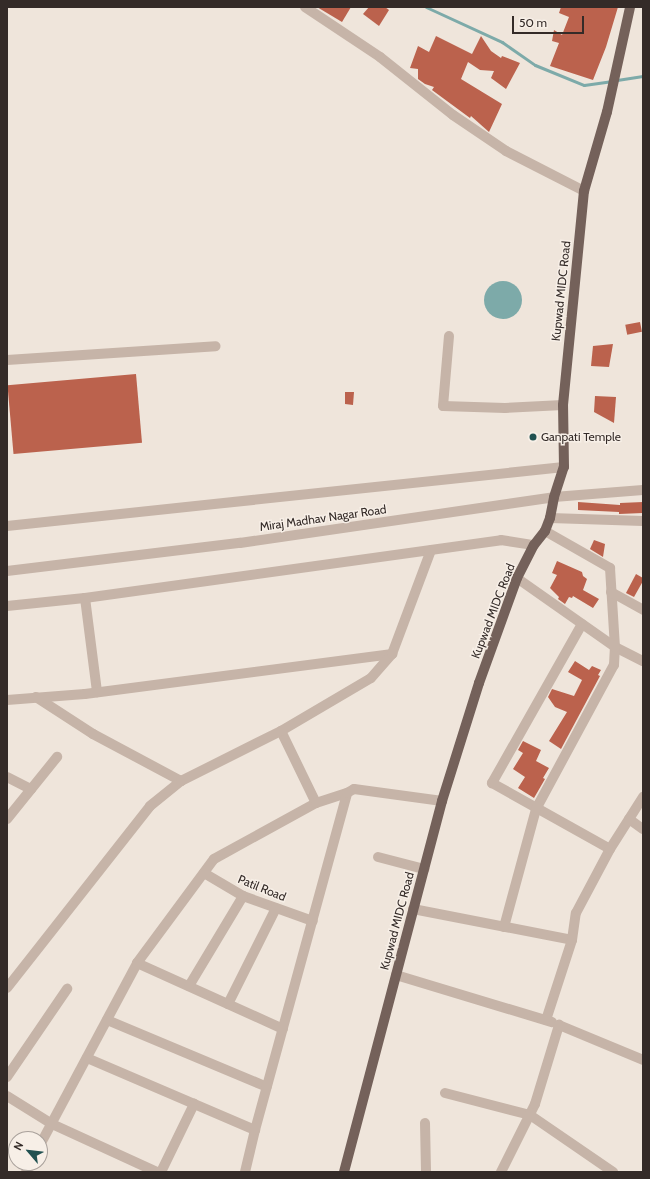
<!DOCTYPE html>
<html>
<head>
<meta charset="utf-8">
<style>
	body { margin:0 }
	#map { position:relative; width:650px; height:1179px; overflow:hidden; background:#efe5db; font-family:Cabin,sans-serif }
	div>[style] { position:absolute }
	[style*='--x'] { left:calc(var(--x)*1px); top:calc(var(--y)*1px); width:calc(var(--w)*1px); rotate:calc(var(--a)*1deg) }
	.water>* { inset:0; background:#7daaa9 }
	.round { border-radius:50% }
	.stream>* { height:3px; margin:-1.5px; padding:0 1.5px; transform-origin:1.5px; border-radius:1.5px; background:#7daaa9 }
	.building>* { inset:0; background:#bb624d; transform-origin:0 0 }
	.minor>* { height:10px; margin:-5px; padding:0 5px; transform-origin:5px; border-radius:5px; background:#c6b4a8 }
	.major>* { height:10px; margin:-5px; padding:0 5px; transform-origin:5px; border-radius:5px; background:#74615a }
	.dots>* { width:11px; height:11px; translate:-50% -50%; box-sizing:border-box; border:2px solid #f7efe7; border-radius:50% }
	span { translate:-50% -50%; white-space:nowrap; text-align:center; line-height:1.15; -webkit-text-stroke:3px #f7efe7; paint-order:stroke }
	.street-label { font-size:12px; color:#342b28 }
	.poi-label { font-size:12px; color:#342b28 }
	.left { translate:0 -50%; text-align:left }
	.frame { position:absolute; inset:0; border:8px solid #342b28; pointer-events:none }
	.north { position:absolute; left:8px; top:1131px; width:40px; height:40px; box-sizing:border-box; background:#f7efe7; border:1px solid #a9a19b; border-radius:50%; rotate:298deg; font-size:11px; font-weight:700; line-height:16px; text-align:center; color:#342b28 }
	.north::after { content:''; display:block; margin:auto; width:14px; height:18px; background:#215151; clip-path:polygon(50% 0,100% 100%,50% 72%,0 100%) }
	.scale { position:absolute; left:512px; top:16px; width:72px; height:18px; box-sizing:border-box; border:2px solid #342b28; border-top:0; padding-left:5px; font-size:12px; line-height:14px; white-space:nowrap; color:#342b28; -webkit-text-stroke:3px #f7efe7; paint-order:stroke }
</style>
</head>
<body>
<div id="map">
	<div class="water">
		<i class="round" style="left:484px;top:281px;width:38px;height:38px"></i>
	</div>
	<div class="stream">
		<i style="--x:426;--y:7;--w:84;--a:24.7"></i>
		<i style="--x:502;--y:42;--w:40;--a:34.9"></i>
		<i style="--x:535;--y:65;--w:53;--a:22.2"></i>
		<i style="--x:584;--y:85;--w:27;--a:-8"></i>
		<i style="--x:617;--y:80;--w:26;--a:-9"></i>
	</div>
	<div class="building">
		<i style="clip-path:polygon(317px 7px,351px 7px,342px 22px)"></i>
		<i style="clip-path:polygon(369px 7px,385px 7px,389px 10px,379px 26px,363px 14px)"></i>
		<i style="clip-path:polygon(561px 7px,618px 7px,606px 47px,593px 80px,550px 66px,559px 43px,552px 41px,554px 30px,562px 35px,569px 17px,559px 13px)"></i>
		<i style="clip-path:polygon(436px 36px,472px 54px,481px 36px,491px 51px,501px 58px,502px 56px,520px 63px,506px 89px,491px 78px,494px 71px,480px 70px,468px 62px,461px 79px,502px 104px,489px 132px,471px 116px,470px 118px,432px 90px,434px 87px,425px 84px,418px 79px,418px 69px,410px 68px,418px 46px,429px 52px)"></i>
		<i style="left:640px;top:322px;width:10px;height:15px;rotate:79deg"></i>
		<i style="clip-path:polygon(613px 344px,609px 367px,591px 366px,593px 346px)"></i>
		<i style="left:136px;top:374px;width:69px;height:129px;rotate:85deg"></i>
		<i style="clip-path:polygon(345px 392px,354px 392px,353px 405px,345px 404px)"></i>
		<i style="clip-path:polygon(595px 396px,616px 397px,614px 423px,594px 412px)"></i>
		<i style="clip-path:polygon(578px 502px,620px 505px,620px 503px,643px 502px,643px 513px,619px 514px,619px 512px,578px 510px)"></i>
		<i style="clip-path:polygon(594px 540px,605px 544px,603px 557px,590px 549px)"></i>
		<i style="clip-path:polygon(557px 561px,582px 572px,583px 576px,587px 579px,583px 590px,599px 599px,593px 608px,573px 596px,572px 598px,569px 597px,565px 604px,558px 599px,559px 597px,550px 588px,557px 575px,552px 573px)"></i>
		<i style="clip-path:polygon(636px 574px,643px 578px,643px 581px,634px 597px,626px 593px)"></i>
		<i style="clip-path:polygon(575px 661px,589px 670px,592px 666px,601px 670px,598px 675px,600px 676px,561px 749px,549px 741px,567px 712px,555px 707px,548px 697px,552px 689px,574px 696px,582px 680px,568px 672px)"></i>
		<i style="clip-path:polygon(523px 741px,541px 750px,536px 761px,549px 768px,543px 778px,545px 779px,534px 798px,518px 788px,525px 777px,513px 769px,523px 753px,518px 750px)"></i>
	</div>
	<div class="minor">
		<i style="--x:305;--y:7;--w:90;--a:33.7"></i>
		<i style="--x:380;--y:57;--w:93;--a:38.5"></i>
		<i style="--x:453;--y:115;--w:64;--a:34.2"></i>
		<i style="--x:506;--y:151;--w:88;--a:27.1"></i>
		<i style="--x:449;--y:336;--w:70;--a:94.9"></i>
		<i style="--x:443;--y:406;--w:62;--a:1.8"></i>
		<i style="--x:505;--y:408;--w:58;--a:-3"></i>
		<i style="--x:7;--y:360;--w:209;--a:-3.8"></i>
		<i style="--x:550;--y:518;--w:93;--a:1.8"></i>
		<i style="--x:7;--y:526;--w:560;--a:-6.05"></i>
		<i style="--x:545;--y:531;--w:75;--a:29.6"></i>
		<i style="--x:610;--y:568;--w:79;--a:86.4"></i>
		<i style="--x:615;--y:647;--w:31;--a:27"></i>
		<i style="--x:7;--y:571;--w:235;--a:-6.9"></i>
		<i style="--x:240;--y:543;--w:317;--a:-8.3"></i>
		<i style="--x:554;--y:497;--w:89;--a:-4.5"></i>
		<i style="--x:611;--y:592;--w:37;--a:29"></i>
		<i style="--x:85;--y:598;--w:95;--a:82.7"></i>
		<i style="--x:7;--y:606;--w:78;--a:-5.9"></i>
		<i style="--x:85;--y:598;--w:420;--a:-7.9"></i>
		<i style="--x:501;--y:540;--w:33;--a:9"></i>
		<i style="--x:582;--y:624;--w:183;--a:119.5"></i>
		<i style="--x:492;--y:783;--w:135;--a:29.2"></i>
		<i style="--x:36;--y:697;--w:68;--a:33"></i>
		<i style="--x:93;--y:734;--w:100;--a:28.1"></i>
		<i style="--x:7;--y:700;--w:78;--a:-4.4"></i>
		<i style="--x:85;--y:694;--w:310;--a:-7.4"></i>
		<i style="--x:281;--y:731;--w:80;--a:64.1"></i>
		<i style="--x:7;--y:777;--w:27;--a:27"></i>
		<i style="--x:7;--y:819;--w:80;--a:-51.1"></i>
		<i style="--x:629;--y:819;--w:17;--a:36"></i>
		<i style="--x:378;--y:857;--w:48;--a:14.6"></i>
		<i style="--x:204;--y:873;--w:45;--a:30.5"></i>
		<i style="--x:243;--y:896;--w:74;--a:19.7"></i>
		<i style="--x:413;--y:909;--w:162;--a:11"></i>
		<i style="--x:504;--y:927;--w:122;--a:-74.8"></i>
		<i style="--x:536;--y:809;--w:164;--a:-61.6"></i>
		<i style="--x:614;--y:665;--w:18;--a:-87"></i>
		<i style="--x:615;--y:647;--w:120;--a:-144.9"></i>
		<i style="--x:137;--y:963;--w:160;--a:24.3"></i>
		<i style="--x:396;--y:975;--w:163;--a:16.8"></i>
		<i style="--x:189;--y:986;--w:105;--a:-59"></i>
		<i style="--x:7;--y:988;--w:231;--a:-51.8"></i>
		<i style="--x:150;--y:806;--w:40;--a:-39"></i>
		<i style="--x:181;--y:781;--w:112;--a:-26.6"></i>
		<i style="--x:281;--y:731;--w:104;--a:-30.5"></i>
		<i style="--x:371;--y:678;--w:32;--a:-49"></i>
		<i style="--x:392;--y:654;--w:111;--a:-69.4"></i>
		<i style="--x:228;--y:1004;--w:107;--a:-63.4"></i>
		<i style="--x:107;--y:1020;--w:173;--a:22.7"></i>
		<i style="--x:546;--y:1020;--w:84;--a:-72"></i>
		<i style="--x:572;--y:940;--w:27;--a:-82"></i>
		<i style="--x:576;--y:913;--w:72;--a:-62"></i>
		<i style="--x:610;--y:849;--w:62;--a:-57.6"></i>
		<i style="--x:87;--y:1058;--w:183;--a:23.2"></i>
		<i style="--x:7;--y:1077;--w:107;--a:-55.7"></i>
		<i style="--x:445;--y:1093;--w:88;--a:14.5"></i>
		<i style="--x:530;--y:1115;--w:101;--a:34.5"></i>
		<i style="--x:7;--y:1096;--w:53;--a:31.9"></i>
		<i style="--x:52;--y:1124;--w:115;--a:24.6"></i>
		<i style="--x:425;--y:1123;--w:49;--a:88.8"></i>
		<i style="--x:40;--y:1145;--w:206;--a:-61.9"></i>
		<i style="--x:137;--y:963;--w:129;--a:-53.5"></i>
		<i style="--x:214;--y:859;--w:116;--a:-28.8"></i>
		<i style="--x:316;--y:803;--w:33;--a:-18"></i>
		<i style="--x:26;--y:1172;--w:10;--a:-61"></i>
		<i style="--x:161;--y:1172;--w:76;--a:-64.1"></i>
		<i style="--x:245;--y:1172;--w:43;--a:-76.6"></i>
		<i style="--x:255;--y:1130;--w:349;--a:-74.7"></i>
		<i style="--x:347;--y:793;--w:8;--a:-30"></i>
		<i style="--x:354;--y:789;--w:89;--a:7.8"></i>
		<i style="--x:501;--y:1172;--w:76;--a:-63.4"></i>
		<i style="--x:535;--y:1104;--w:83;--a:-73.1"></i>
		<i style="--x:559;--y:1025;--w:91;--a:22.6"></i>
	</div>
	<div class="major">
		<i style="--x:344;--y:1172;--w:384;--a:-75.2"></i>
		<i style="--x:442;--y:801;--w:124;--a:-72.6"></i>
		<i style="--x:479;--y:683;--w:112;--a:-70.1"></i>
		<i style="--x:517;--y:578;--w:37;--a:-63"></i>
		<i style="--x:534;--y:545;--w:18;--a:-52"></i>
		<i style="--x:545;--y:531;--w:14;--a:-69"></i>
		<i style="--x:550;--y:518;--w:21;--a:-79"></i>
		<i style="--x:554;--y:497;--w:32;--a:-72"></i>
		<i style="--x:564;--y:467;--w:62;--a:-90.9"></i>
		<i style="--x:563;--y:405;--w:215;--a:-84.4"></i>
		<i style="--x:584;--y:191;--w:82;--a:-73.8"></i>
		<i style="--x:607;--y:112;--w:107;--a:-77.6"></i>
	</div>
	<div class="dots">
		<i style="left:533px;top:437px;background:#215151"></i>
	</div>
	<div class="street-label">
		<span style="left:561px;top:291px;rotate:-84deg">Kupwad MIDC Road</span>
		<span style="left:323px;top:518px;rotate:-8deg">Miraj Madhav Nagar Road</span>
		<span style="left:493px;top:611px;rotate:-69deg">Kupwad MIDC Road</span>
		<span style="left:262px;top:888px;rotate:22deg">Patil Road</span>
		<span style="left:397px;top:921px;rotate:-75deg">Kupwad MIDC Road</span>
	</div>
	<div class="poi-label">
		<span class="left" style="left:541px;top:437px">Ganpati Temple</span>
	</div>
	<div class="frame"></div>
	<div class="north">N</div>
	<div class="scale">50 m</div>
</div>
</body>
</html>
